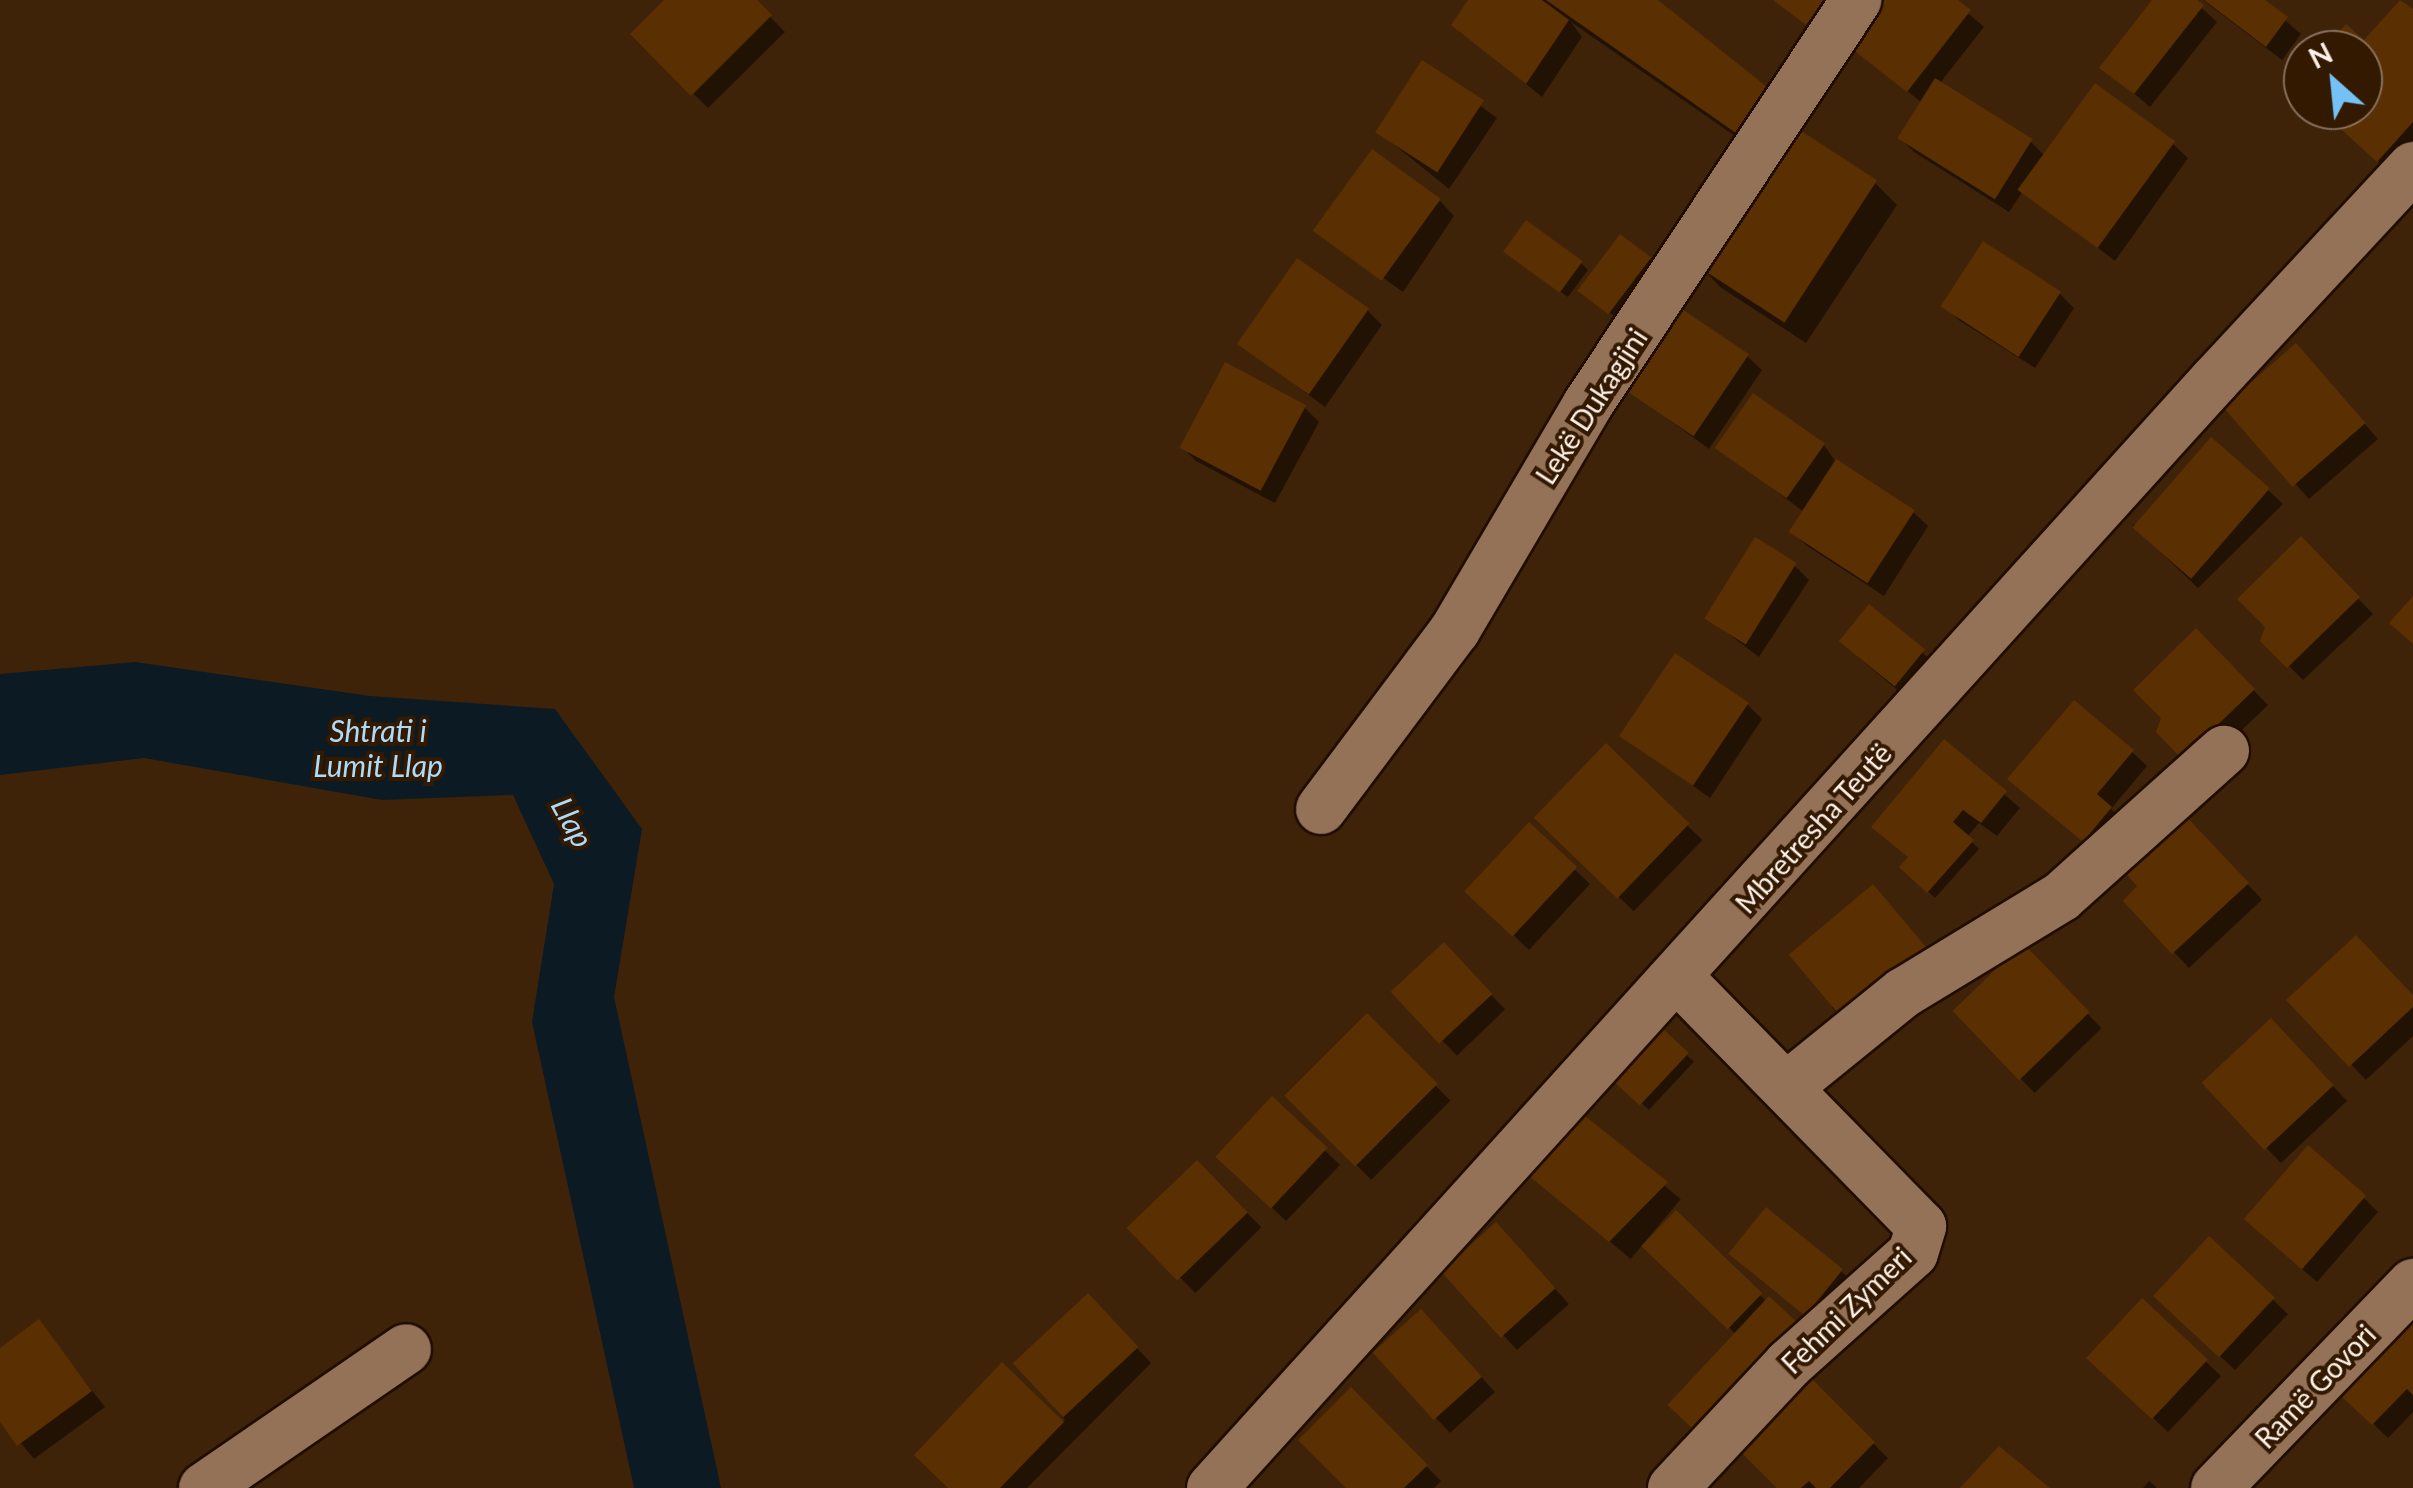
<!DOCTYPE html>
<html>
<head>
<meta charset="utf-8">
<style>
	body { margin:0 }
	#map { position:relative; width:2413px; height:1488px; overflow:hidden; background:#3f2309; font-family:Lato,sans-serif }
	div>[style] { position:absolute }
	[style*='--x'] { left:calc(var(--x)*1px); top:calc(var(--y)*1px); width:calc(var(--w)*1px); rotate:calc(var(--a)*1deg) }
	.water>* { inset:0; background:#0c1a23 }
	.shadow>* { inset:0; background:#0007; transform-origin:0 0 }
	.building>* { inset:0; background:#5a2f01; transform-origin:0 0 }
	.roads { filter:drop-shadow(2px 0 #210d00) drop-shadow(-2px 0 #210d00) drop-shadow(0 2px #210d00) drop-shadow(0 -2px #210d00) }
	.minor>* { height:50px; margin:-25px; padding:0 25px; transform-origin:25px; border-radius:25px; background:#937258 }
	span { translate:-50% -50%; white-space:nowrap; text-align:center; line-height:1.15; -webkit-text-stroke:8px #341901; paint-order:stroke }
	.street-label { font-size:28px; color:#fef2ea }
	.water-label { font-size:30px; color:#acdbfc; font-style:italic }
	.north { position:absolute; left:2283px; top:30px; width:100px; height:100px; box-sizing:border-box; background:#341901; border:2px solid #85705e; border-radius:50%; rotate:333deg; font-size:28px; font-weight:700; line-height:40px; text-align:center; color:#fef2ea }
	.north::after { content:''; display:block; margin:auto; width:35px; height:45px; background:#73c1f5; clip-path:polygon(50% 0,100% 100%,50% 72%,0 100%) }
</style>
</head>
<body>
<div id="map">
	<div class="water">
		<i style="clip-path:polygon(135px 662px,370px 696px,555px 709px,642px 829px,614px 997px,721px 1488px,634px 1488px,532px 1022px,554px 884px,513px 795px,382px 800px,144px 758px,0 775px,0 674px)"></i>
	</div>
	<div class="shadow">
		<i style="clip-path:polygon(667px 0,754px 0,785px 32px,708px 108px,633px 34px)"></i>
		<i style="clip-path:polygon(1471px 0,1654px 0,1788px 111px,1765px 157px,1571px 22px,1582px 37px,1542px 97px,1454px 25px)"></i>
		<i style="clip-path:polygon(1776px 0,1852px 0,1822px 38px)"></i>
		<i style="clip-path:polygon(1953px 0,1984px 27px,1940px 83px,2030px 141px,2045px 156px,2173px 144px,2188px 158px,2115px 261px,2023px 191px,2009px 212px,1914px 152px,1900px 138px,1922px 103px,1846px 41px)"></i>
		<i style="clip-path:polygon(2155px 0,2193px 0,2217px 22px,2150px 107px,2103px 67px)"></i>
		<i style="clip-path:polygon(2203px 0,2261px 0,2301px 34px,2282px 60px)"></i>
		<i style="clip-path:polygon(2413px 12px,2413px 153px,2393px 175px,2322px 110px,2363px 110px,2363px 50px,2326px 50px,2364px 44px)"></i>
		<i style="clip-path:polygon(1423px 64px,1497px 118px,1449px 189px,1381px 134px)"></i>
		<i style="clip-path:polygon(2303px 75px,2303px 92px,2295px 84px)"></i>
		<i style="clip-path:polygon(1875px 183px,1897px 205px,1806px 343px,1720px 287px,1699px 265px)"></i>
		<i style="clip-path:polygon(1440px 201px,1454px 216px,1403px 292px,1322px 234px)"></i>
		<i style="clip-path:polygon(1513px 258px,1581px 263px,1588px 270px,1568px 297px)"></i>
		<i style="clip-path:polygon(1649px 259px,1656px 266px,1617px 318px,1588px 298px)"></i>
		<i style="clip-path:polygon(2059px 293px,2074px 308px,2035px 368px,1960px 321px,1945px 306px)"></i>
		<i style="clip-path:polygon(1367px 310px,1382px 325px,1325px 407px,1240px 344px)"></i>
		<i style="clip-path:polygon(1747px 356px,1762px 370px,1709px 449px,1623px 386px)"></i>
		<i style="clip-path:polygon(2310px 362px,2378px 439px,2309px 499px,2226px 407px)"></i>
		<i style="clip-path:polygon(1304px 407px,1319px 422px,1275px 503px,1196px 461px,1181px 446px)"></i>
		<i style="clip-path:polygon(1824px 445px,1836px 462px,1913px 512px,1928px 526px,1884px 596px,1807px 546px,1792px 532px,1804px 512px,1717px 447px)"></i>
		<i style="clip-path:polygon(2268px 490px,2283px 504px,2198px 588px,2132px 525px)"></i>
		<i style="clip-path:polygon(2301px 540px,2373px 614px,2303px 680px,2263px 640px)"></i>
		<i style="clip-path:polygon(1794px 565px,1809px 580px,1759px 657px,1706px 617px)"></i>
		<i style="clip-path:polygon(1869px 607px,1938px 666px,1910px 701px,1857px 656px)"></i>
		<i style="clip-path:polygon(2196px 631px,2268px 705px,2198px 772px)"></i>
		<i style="clip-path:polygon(1747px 704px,1762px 719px,1710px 798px,1623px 736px)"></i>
		<i style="clip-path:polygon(1944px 742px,2020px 808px,1997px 836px,1979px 823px,1967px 837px,1979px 849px,1935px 898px,1902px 867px,1910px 858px)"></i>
		<i style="left:1606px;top:747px;width:134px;height:99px;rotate:44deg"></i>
		<i style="clip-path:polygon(2132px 752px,2147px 766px,2111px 809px,2125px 823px,2099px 855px,2025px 794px)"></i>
		<i style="clip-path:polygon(1529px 826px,1590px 884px,1529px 950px,1483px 906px)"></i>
		<i style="left:2198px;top:831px;width:94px;height:100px;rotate:47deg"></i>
		<i style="clip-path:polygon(1887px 902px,1938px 963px,1847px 1023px,1832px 1008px)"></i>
		<i style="left:1444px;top:946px;width:88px;height:67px;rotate:46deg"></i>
		<i style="left:2023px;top:947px;width:113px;height:93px;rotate:46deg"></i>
		<i style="clip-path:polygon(2413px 998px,2413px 1036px,2366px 1080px,2290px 1000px)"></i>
		<i style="left:1367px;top:1017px;width:118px;height:112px;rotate:45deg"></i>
		<i style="left:1661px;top:1031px;width:45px;height:66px;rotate:43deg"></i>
		<i style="clip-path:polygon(2286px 1036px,2347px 1101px,2281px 1163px,2205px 1084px)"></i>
		<i style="clip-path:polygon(1272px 1100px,1340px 1165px,1286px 1221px,1234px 1172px)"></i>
		<i style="left:1585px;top:1119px;width:125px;height:78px;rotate:40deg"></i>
		<i style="left:1197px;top:1163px;width:91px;height:93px;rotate:45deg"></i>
		<i style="clip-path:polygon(2364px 1198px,2378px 1212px,2317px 1282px,2261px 1234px)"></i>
		<i style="left:1676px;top:1214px;width:127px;height:45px;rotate:44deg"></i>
		<i style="clip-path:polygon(2209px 1239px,2288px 1314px,2235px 1370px,2171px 1311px)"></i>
		<i style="clip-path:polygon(1510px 1240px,1569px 1304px,1517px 1350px,1445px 1272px)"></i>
		<i style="clip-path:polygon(1746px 1268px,1841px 1271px,1856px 1285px,1821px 1328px)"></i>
		<i style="clip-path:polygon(1088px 1296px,1151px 1363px,1027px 1488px,951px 1488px,1065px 1420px,1016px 1363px)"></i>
		<i style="clip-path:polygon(2142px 1302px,2221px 1376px,2168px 1432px,2104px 1372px)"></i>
		<i style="clip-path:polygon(2413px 1321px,2413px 1412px,2388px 1438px,2343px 1395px)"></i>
		<i style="clip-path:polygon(39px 1322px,105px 1407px,34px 1459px,0 1418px,0 1351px)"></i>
		<i style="clip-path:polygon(1435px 1327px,1495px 1392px,1450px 1433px,1436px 1418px)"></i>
		<i style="clip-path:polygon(1802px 1373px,1888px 1458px,1859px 1488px,1781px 1488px)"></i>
		<i style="clip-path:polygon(1351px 1391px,1441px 1481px,1434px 1488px,1350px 1488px)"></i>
		<i style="clip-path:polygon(2149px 1481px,2157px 1488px,2143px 1488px)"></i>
	</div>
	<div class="building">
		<i style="clip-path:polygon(664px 0,757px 0,772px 15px,691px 96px,630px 34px)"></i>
		<i style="clip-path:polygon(1468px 0,1542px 0,1569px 20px,1526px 84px,1451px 25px)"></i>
		<i style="clip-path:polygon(1546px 0,1658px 0,1767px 87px,1743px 138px)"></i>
		<i style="clip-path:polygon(1773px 0,1826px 0,1806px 25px)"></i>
		<i style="clip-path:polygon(1875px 0,1958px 0,1971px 10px,1907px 92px,1843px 42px)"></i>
		<i style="clip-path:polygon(2152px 0,2197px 0,2204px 5px,2134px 94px,2099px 68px)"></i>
		<i style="clip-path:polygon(2204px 0,2265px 0,2288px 17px,2266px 47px)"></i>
		<i style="clip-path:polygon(2400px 0,2413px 9px,2413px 122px,2377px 162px,2320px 110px,2363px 110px,2363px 50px,2322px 50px,2346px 24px,2364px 40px)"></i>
		<i style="left:1422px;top:60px;width:74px;height:86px;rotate:33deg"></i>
		<i style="left:1935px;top:78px;width:115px;height:71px;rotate:32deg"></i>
		<i style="left:2095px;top:83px;width:99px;height:132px;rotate:36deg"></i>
		<i style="left:1789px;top:123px;width:105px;height:170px;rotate:33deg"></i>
		<i style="left:1372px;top:149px;width:85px;height:101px;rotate:36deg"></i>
		<i style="left:1526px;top:220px;width:70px;height:39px;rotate:36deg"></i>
		<i style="left:1620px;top:234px;width:39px;height:71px;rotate:37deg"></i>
		<i style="left:1983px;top:241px;width:93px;height:78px;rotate:33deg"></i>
		<i style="left:1297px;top:258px;width:88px;height:105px;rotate:35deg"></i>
		<i style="left:1676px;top:305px;width:88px;height:99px;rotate:34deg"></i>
		<i style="left:2296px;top:343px;width:106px;height:97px;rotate:49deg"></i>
		<i style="left:1225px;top:362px;width:92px;height:97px;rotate:28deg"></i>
		<i style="left:1753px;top:393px;width:88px;height:67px;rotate:35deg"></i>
		<i style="left:2211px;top:437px;width:78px;height:120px;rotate:41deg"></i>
		<i style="left:1836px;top:459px;width:94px;height:87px;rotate:33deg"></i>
		<i style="clip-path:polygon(2301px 536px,2360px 597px,2287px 668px,2260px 641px,2265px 627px,2237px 599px)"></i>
		<i style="left:1755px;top:537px;width:49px;height:96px;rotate:32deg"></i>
		<i style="clip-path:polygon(2413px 596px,2413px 644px,2389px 623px)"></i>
		<i style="left:1869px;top:604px;width:72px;height:48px;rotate:39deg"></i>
		<i style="clip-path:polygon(2196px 628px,2255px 689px,2182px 759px,2156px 732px,2161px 718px,2133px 690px)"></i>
		<i style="left:1675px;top:653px;width:89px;height:100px;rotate:34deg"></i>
		<i style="clip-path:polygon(2074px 700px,2134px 750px,2097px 794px,2112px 807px,2083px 842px,2007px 779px)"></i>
		<i style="clip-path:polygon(1944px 739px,2007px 791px,1981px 823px,1963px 810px,1953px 822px,1974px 840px,1927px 893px,1899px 867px,1908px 857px,1871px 827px)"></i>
		<i style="left:1606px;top:743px;width:116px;height:104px;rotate:44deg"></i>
		<i style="clip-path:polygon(2183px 813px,2249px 883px,2172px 954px,2123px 901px,2137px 886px,2122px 869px)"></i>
		<i style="left:1529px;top:822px;width:66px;height:95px;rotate:43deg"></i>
		<i style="left:1873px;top:884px;width:82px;height:110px;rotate:50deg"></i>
		<i style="clip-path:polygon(2356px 935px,2413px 995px,2413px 1007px,2349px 1067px,2286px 1000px)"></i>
		<i style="left:1444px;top:942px;width:71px;height:73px;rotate:47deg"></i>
		<i style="left:2023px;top:943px;width:96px;height:98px;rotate:46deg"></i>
		<i style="left:1367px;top:1013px;width:100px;height:117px;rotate:45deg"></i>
		<i style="left:2271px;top:1018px;width:92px;height:95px;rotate:47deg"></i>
		<i style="left:1661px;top:1027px;width:38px;height:72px;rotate:43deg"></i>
		<i style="left:1272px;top:1096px;width:76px;height:83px;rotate:43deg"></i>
		<i style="clip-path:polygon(1585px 1116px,1668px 1182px,1609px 1242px,1528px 1175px)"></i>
		<i style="left:2308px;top:1145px;width:77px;height:98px;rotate:41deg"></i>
		<i style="left:1197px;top:1160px;width:73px;height:98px;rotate:46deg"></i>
		<i style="left:1766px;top:1207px;width:99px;height:60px;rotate:39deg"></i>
		<i style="left:1676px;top:1210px;width:120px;height:50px;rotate:44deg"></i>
		<i style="left:1496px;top:1222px;width:89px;height:74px;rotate:48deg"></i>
		<i style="left:2209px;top:1236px;width:90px;height:82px;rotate:43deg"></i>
		<i style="left:1088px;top:1293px;width:74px;height:103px;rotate:47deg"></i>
		<i style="left:1769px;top:1296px;width:48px;height:149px;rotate:43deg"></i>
		<i style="left:2142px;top:1298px;width:90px;height:82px;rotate:43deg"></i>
		<i style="left:1421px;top:1309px;width:91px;height:65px;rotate:48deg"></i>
		<i style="clip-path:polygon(2413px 1318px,2413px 1395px,2407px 1389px,2372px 1425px,2340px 1395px)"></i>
		<i style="clip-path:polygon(39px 1319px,92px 1391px,17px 1446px,0 1422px,0 1348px)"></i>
		<i style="clip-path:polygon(1002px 1362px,1064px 1422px,1000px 1488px,948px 1488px,914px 1455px)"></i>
		<i style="clip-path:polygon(1802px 1369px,1875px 1442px,1830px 1488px,1816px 1488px,1809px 1481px,1801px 1488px,1777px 1488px,1730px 1441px)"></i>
		<i style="clip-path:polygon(1351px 1387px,1428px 1465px,1404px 1488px,1346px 1488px,1298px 1440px)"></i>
		<i style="clip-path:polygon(1999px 1446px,2050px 1488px,1960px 1488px)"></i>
	</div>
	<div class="roads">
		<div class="minor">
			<i style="--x:1321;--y:809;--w:224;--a:-53.2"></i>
			<i style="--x:1455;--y:630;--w:262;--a:-59.5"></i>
			<i style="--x:1588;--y:404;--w:485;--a:-56.4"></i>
			<i style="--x:1788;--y:1086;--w:148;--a:-39"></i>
			<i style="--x:1903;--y:993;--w:185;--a:-31.3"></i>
			<i style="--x:2061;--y:897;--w:219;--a:-41.9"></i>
			<i style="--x:204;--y:1488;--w:245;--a:-34.5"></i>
			<i style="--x:1212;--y:1488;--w:1495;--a:-47.85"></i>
			<i style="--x:2215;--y:380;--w:291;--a:-47.1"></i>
			<i style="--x:1673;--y:1488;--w:170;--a:-46.9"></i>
			<i style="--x:1789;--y:1364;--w:166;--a:-41.8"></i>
			<i style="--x:1913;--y:1253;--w:28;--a:-73"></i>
			<i style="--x:1921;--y:1226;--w:347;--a:-134.4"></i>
			<i style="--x:2216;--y:1488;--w:284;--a:-46"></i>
		</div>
	</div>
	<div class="street-label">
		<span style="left:1591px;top:406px;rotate:-57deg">Lekë Dukagjini</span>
		<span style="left:1813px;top:828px;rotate:-48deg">Mbretresha Teutë</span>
		<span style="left:1846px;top:1310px;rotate:-44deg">Fehmi Zymeri</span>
		<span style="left:2315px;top:1386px;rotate:-46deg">Ramë Govori</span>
	</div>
	<div class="water-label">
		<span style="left:378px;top:747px">Shtrati i<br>Lumit Llap</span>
		<span style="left:573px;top:822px;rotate:61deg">Llap</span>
	</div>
	<div class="north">N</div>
</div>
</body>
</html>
